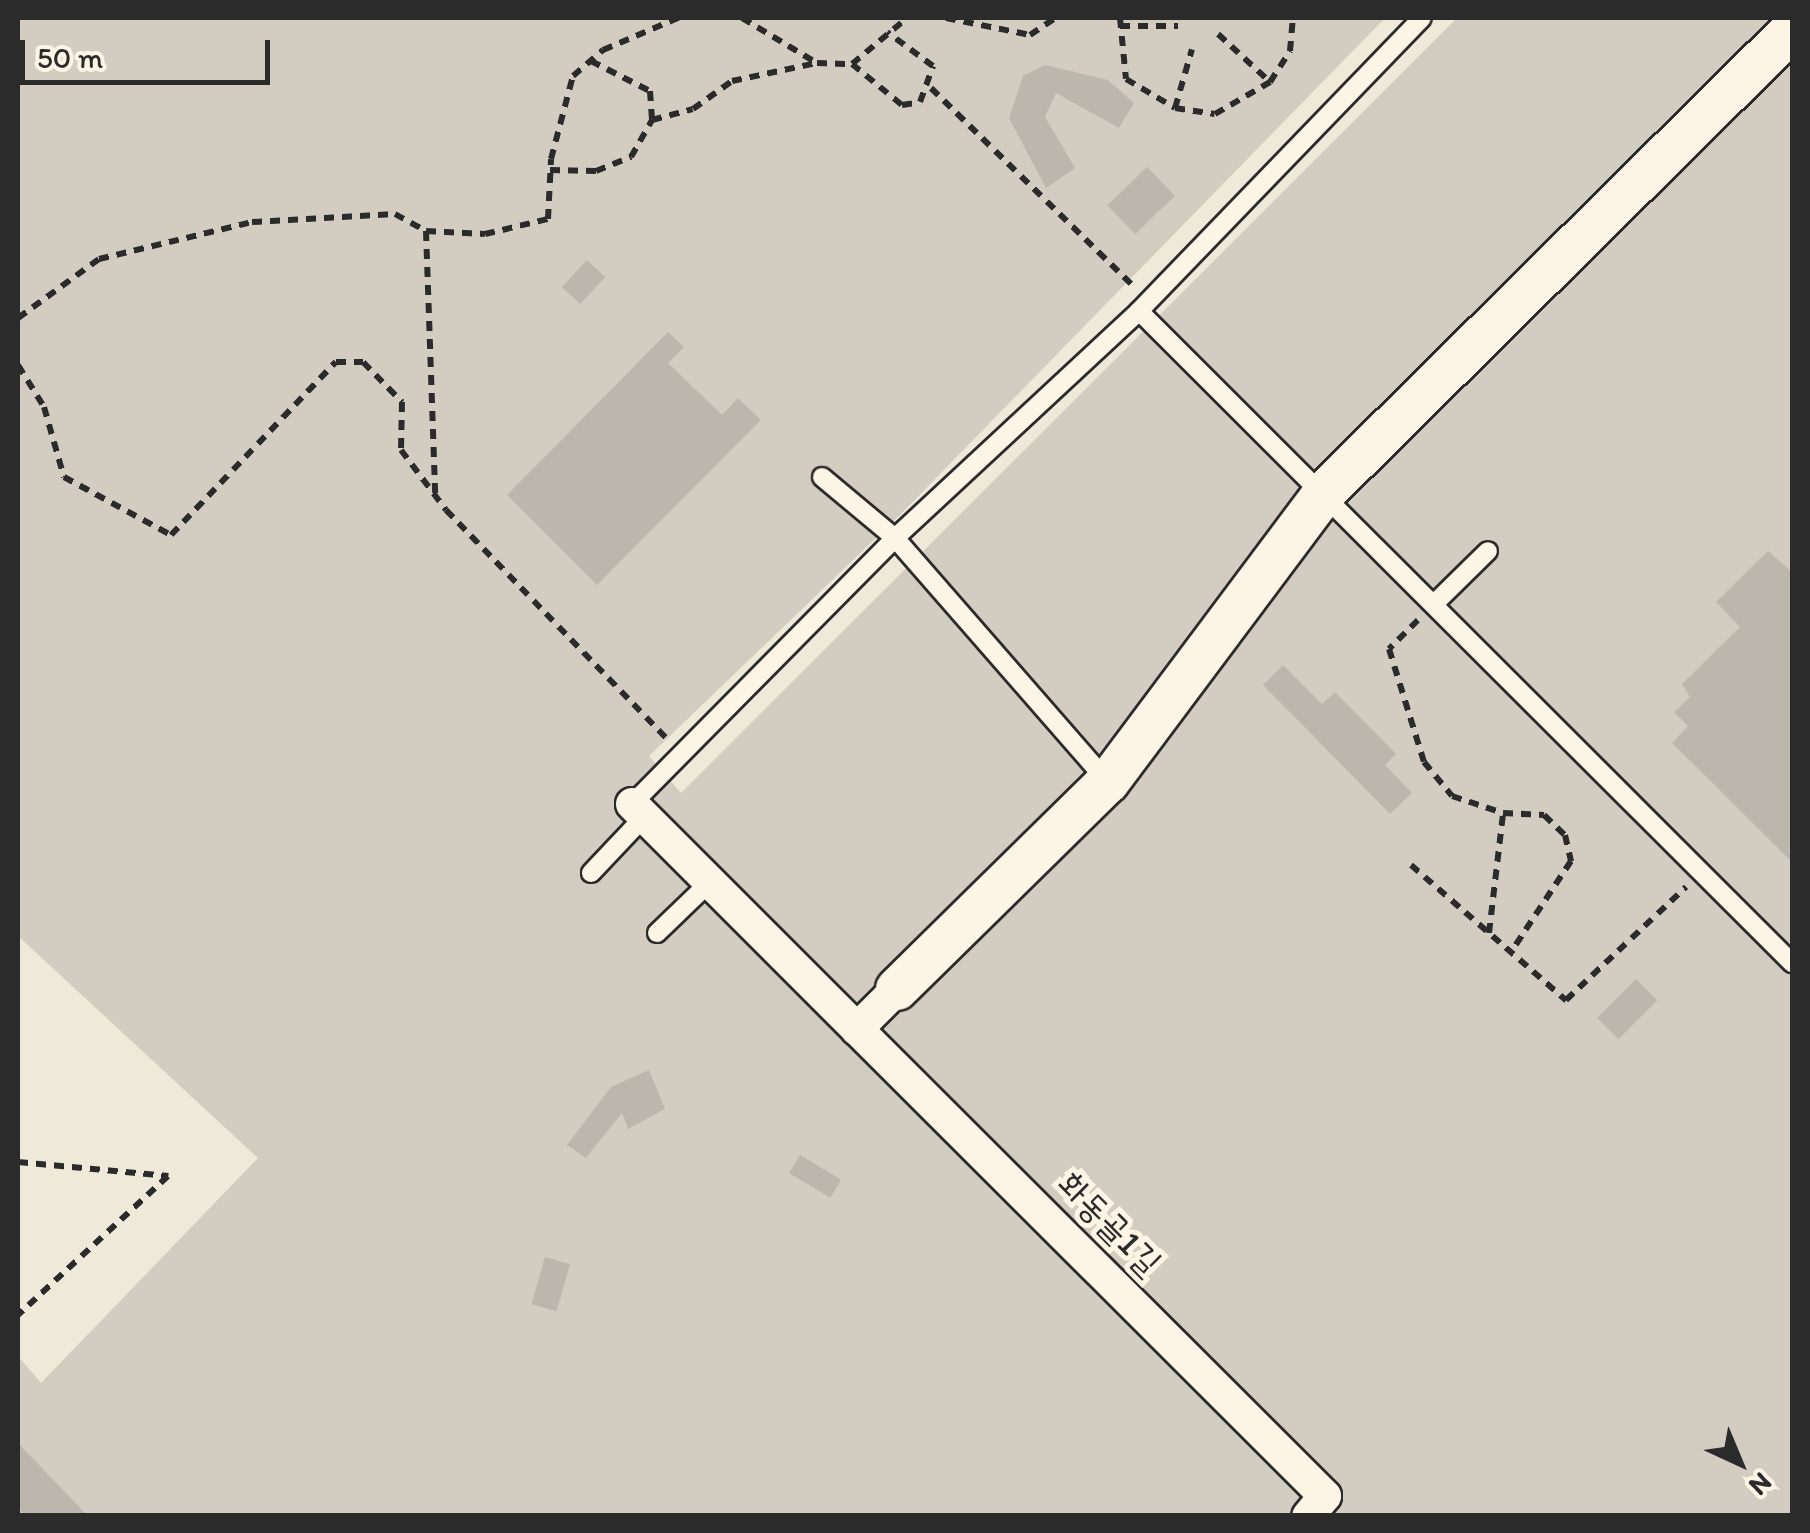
<!DOCTYPE html>
<html>
<head>
<meta charset="utf-8">
<style>
	body { margin:0 }
	#map { position:relative; width:1810px; height:1533px; overflow:hidden; background:#efe9da; font-family:Itim,"Poor Story",sans-serif }
	div>[style] { position:absolute }
	[style*='--x'] { left:calc(var(--x)*1px); top:calc(var(--y)*1px); width:calc(var(--w)*1px); rotate:calc(var(--a)*1deg) }
	.green>* { inset:0; background:#d2cdc0 }
	.building>* { inset:0; background:#bcb7ac; transform-origin:0 0 }
	.path>* { height:6px; margin-top:-3px; transform-origin:0; background:repeating-linear-gradient(90deg,#2b2b2b 0 10px,transparent 0 18px) }
	.roads { filter:drop-shadow(2px 0 #2b2b2b) drop-shadow(-2px 0 #2b2b2b) drop-shadow(0 2px #2b2b2b) drop-shadow(0 -2px #2b2b2b) }
	.service>* { height:18px; margin:-9px; padding:0 9px; transform-origin:9px; border-radius:9px; background:#fcf5e5 }
	.minor>* { height:32px; margin:-16px; padding:0 16px; transform-origin:16px; border-radius:16px; background:#fcf5e5 }
	.tertiary>* { height:42px; margin:-21px; padding:0 21px; transform-origin:21px; border-radius:21px; background:#fcf5e5 }
	span { translate:-50% -50%; white-space:nowrap; text-align:center; line-height:1.15; -webkit-text-stroke:10px #fcf5e5; paint-order:stroke }
	.street-label { font-size:35px; color:#2b2b2b }
	.frame { position:absolute; inset:0; border:20px solid #2b2b2b; pointer-events:none }
	.north { position:absolute; left:1690px; top:1413px; width:100px; height:100px; -webkit-text-stroke:8px #fcf5e5; paint-order:stroke; rotate:136deg; font-size:28px; font-weight:700; line-height:40px; text-align:center; color:#2b2b2b }
	.north::after { content:''; display:block; margin:auto; width:35px; height:45px; background:#2b2b2b; clip-path:polygon(50% 0,100% 100%,50% 72%,0 100%) }
	.scale { position:absolute; left:20px; top:40px; width:250px; height:45px; box-sizing:border-box; border:5px solid #2b2b2b; border-top:0; padding-left:12px; font-size:30px; line-height:35px; white-space:nowrap; color:#2b2b2b; -webkit-text-stroke:8px #fcf5e5; paint-order:stroke }
</style>
</head>
<body>
<div id="map">
	<div class="green">
		<i style="clip-path:polygon(18px 18px,1385px 18px,900px 515px,649px 756px,681px 793px,1457px 18px,1792px 18px,1792px 1515px,18px 1515px,18px 1356px,41px 1383px,258px 1158px,18px 936px)"></i>
	</div>
	<div class="building">
		<i style="clip-path:polygon(1045px 65px,1108px 80px,1134px 103px,1119px 128px,1056px 93px,1045px 117px,1075px 168px,1046px 188px,1009px 118px,1023px 76px)"></i>
		<i style="left:1147px;top:167px;width:40px;height:55px;rotate:46deg"></i>
		<i style="left:587px;top:260px;width:25px;height:37px;rotate:43deg"></i>
		<i style="clip-path:polygon(668px 332px,684px 347px,668px 363px,722px 415px,738px 398px,761px 420px,597px 585px,507px 495px)"></i>
		<i style="clip-path:polygon(1768px 551px,1792px 572px,1792px 862px,1672px 743px,1688px 726px,1674px 712px,1690px 697px,1682px 684px,1740px 627px,1716px 602px)"></i>
		<i style="clip-path:polygon(1283px 665px,1322px 704px,1335px 692px,1396px 754px,1385px 765px,1412px 793px,1390px 814px,1263px 685px)"></i>
		<i style="left:1636px;top:979px;width:30px;height:55px;rotate:45deg"></i>
		<i style="clip-path:polygon(649px 1070px,665px 1109px,628px 1129px,622px 1113px,586px 1158px,567px 1145px,611px 1087px)"></i>
		<i style="left:800px;top:1155px;width:48px;height:21px;rotate:31deg"></i>
		<i style="left:545px;top:1257px;width:26px;height:49px;rotate:16deg"></i>
		<i style="clip-path:polygon(18px 1443px,88px 1516px,25px 1516px,18px 1507px)"></i>
	</div>
	<div class="path">
		<i style="--x:742;--y:18;--w:87;--a:31"></i>
		<i style="--x:817;--y:63;--w:35;--a:2"></i>
		<i style="--x:852;--y:64;--w:72;--a:-39.9"></i>
		<i style="--x:946;--y:18;--w:86;--a:11.4"></i>
		<i style="--x:1030;--y:35;--w:30;--a:-34"></i>
		<i style="--x:1120;--y:18;--w:61;--a:84.4"></i>
		<i style="--x:1126;--y:79;--w:57;--a:30.6"></i>
		<i style="--x:1175;--y:108;--w:40;--a:8.5"></i>
		<i style="--x:1215;--y:114;--w:64;--a:-30.2"></i>
		<i style="--x:1270;--y:82;--w:37;--a:-57"></i>
		<i style="--x:1290;--y:51;--w:33;--a:-85"></i>
		<i style="--x:1120;--y:26;--w:58;--a:0"></i>
		<i style="--x:1218;--y:34;--w:71;--a:42.7"></i>
		<i style="--x:591;--y:61;--w:66;--a:27"></i>
		<i style="--x:650;--y:91;--w:29;--a:86"></i>
		<i style="--x:852;--y:64;--w:65;--a:39.4"></i>
		<i style="--x:902;--y:105;--w:18;--a:-9"></i>
		<i style="--x:920;--y:102;--w:38;--a:-70"></i>
		<i style="--x:933;--y:66;--w:57;--a:-143.5"></i>
		<i style="--x:931;--y:88;--w:284;--a:44.4"></i>
		<i style="--x:1175;--y:108;--w:61;--a:-73.9"></i>
		<i style="--x:550;--y:170;--w:46;--a:1.2"></i>
		<i style="--x:596;--y:171;--w:38;--a:-22"></i>
		<i style="--x:631;--y:157;--w:43;--a:-60.4"></i>
		<i style="--x:652;--y:120;--w:42;--a:-15"></i>
		<i style="--x:693;--y:109;--w:48;--a:-35.7"></i>
		<i style="--x:732;--y:81;--w:87;--a:-12"></i>
		<i style="--x:426;--y:231;--w:59;--a:2.9"></i>
		<i style="--x:485;--y:234;--w:65;--a:-13.4"></i>
		<i style="--x:548;--y:219;--w:60;--a:-87.1"></i>
		<i style="--x:551;--y:159;--w:86;--a:-75.2"></i>
		<i style="--x:573;--y:76;--w:40;--a:-41"></i>
		<i style="--x:603;--y:50;--w:82;--a:-23.1"></i>
		<i style="--x:18;--y:318;--w:100;--a:-36.1"></i>
		<i style="--x:99;--y:259;--w:157;--a:-13.6"></i>
		<i style="--x:252;--y:222;--w:143;--a:-3.2"></i>
		<i style="--x:395;--y:214;--w:35;--a:29"></i>
		<i style="--x:426;--y:231;--w:262;--a:88"></i>
		<i style="--x:18;--y:365;--w:49;--a:58.2"></i>
		<i style="--x:44;--y:407;--w:73;--a:74.1"></i>
		<i style="--x:64;--y:477;--w:122;--a:28.5"></i>
		<i style="--x:171;--y:535;--w:239;--a:-46.4"></i>
		<i style="--x:336;--y:362;--w:27;--a:0"></i>
		<i style="--x:363;--y:362;--w:56;--a:45.7"></i>
		<i style="--x:402;--y:402;--w:48;--a:91.2"></i>
		<i style="--x:401;--y:450;--w:75;--a:53.1"></i>
		<i style="--x:446;--y:510;--w:318;--a:46"></i>
		<i style="--x:1418;--y:620;--w:41;--a:135"></i>
		<i style="--x:1389;--y:649;--w:118;--a:72.8"></i>
		<i style="--x:1424;--y:762;--w:44;--a:50.5"></i>
		<i style="--x:1452;--y:796;--w:54;--a:18.4"></i>
		<i style="--x:1411;--y:865;--w:206;--a:41.1"></i>
		<i style="--x:1566;--y:1000;--w:165;--a:-43.3"></i>
		<i style="--x:1489;--y:933;--w:121;--a:-83.3"></i>
		<i style="--x:1503;--y:813;--w:41;--a:2.8"></i>
		<i style="--x:1544;--y:815;--w:29;--a:44"></i>
		<i style="--x:1565;--y:835;--w:27;--a:77"></i>
		<i style="--x:1571;--y:861;--w:109;--a:123.4"></i>
		<i style="--x:18;--y:1162;--w:151;--a:5.3"></i>
		<i style="--x:168;--y:1176;--w:205;--a:137.2"></i>
	</div>
	<div class="roads">
		<div class="service">
			<i style="--x:1139;--y:311;--w:923;--a:44.96"></i>
			<i style="--x:822;--y:477;--w:95;--a:39.9"></i>
			<i style="--x:895;--y:538;--w:324;--a:48.9"></i>
			<i style="--x:1435;--y:603;--w:74;--a:-44.5"></i>
			<i style="--x:632;--y:804;--w:374;--a:-45.3"></i>
			<i style="--x:895;--y:538;--w:333;--a:-42.9"></i>
			<i style="--x:1139;--y:311;--w:407;--a:-46"></i>
			<i style="--x:591;--y:873;--w:77;--a:-46.6"></i>
			<i style="--x:657;--y:933;--w:72;--a:-43.9"></i>
		</div>
		<div class="minor">
			<i style="--x:632;--y:804;--w:318;--a:45"></i>
			<i style="--x:897;--y:989;--w:57;--a:135"></i>
			<i style="--x:857;--y:1029;--w:661;--a:44.94"></i>
			<i style="--x:1325;--y:1496;--w:26;--a:130"></i>
		</div>
		<div class="tertiary">
			<i style="--x:897;--y:989;--w:296;--a:-44.5"></i>
			<i style="--x:1108;--y:782;--w:362;--a:-53.2"></i>
			<i style="--x:1325;--y:492;--w:657;--a:-44.69"></i>
		</div>
	</div>
	<div class="street-label">
		<span style="left:1110px;top:1223px;rotate:45deg">화동골1길</span>
	</div>
	<div class="frame"></div>
	<div class="north">N</div>
	<div class="scale">50 m</div>
</div>
</body>
</html>
